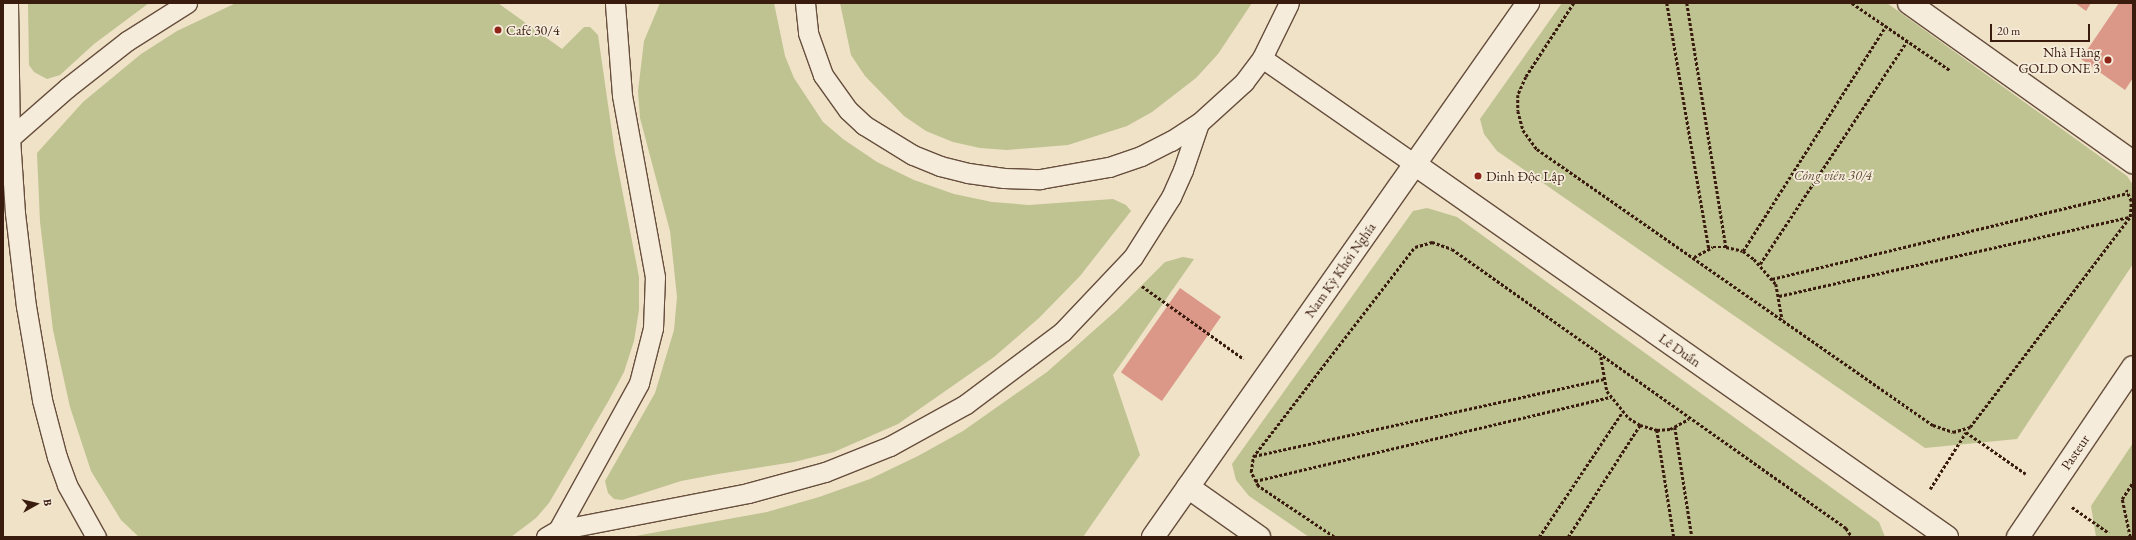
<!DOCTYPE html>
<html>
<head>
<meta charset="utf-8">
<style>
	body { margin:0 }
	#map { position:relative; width:2136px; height:540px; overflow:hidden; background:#efe2c7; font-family:"EB Garamond",serif }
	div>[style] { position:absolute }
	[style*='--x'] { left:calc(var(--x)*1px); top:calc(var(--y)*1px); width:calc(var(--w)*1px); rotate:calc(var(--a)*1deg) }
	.green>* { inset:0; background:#bfc291 }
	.building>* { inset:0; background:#db9787; transform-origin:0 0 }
	.path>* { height:2.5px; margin-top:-1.25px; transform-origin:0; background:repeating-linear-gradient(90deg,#3a1c0f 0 3px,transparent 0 5px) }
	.roads { filter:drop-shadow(1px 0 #674e3d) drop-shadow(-1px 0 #674e3d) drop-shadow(0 1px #674e3d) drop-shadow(0 -1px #674e3d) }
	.lane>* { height:19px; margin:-9.5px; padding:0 9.5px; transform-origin:9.5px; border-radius:9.5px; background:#f5ecdb }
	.street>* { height:22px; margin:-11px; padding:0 11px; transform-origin:11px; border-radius:11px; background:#f5ecdb }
	.secondary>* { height:22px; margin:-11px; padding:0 11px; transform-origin:11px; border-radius:11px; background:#f5ecdb }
	.dots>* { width:11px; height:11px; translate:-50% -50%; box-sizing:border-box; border:2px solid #f5ecdb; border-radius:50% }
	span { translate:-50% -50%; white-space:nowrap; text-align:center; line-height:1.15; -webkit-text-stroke:3.5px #f5ecdb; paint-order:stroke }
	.poi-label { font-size:14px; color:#3a1c0f }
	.left { translate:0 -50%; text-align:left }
	.right { translate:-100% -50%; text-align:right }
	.park-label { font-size:14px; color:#624e36; font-style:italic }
	.street-label { font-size:14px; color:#3a1c0f }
	.frame { position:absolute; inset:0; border:4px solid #3a1c0f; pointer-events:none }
	.north { position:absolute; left:16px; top:484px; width:40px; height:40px; -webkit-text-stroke:3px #f5ecdb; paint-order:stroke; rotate:82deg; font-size:11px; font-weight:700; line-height:16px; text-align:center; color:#3a1c0f }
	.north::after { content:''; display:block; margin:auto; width:14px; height:18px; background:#3a1c0f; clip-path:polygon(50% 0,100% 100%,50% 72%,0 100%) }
	.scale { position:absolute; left:1990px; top:24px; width:100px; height:18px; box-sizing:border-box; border:2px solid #3a1c0f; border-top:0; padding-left:5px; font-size:12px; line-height:14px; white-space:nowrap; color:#3a1c0f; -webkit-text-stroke:3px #f5ecdb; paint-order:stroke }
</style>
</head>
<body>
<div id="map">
	<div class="green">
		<i style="clip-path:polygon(28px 3px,149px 3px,94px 44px,60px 75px,47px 79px,34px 72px,29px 65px)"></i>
		<i style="clip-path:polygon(236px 3px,498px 3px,562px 49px,584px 27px,590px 27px,598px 35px,615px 153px,639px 277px,639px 310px,634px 341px,624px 372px,609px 400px,549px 503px,536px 518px,511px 537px,139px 537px,121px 520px,91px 471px,70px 407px,53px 330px,40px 222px,37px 153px,83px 102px,141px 54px,177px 31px)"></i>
		<i style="clip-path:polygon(660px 3px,774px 3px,785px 56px,794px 78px,823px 122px,843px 139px,877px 162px,914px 180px,954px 194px,992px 202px,1029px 205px,1113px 199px,1126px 205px,1131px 211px,1080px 276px,1039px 318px,994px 357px,898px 424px,834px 452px,794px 462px,718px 474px,681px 481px,622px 500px,614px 499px,608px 493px,605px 481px,655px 393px,674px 330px,677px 297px,670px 231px,640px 118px,638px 91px,644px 41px)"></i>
		<i style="clip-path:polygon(840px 3px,1252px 3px,1218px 54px,1196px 78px,1152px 112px,1127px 126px,1068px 145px,1007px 150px,980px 148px,953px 142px,926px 131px,904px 116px,865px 76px,851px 55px)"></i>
		<i style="clip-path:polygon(1562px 3px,1887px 3px,2127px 176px,2133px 185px,2133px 264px,2017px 439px,1925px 448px,1497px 151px,1484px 134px,1480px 119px)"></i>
		<i style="clip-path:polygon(1427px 208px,1457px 217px,1879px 522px,1885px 537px,1309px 537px,1249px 496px,1236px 480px,1232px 464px,1413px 211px)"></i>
		<i style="clip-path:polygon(1183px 257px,1194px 259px,1113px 375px,1140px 455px,1083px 537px,630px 537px,767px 512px,819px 497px,870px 479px,918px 456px,963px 431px,1047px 372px,1117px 310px,1165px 262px)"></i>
		<i style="clip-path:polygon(2133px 443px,2133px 537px,2096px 537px,2091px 506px)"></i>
	</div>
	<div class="building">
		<i style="clip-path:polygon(2075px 3px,2091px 3px,2086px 11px)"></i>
		<i style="clip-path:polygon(2119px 3px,2133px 4px,2133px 78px,2125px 90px,2081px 59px)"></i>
		<i style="left:1180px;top:288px;width:50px;height:103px;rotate:35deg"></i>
	</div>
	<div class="path">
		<i style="--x:1574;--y:3;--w:88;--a:123"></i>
		<i style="--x:1526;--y:77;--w:20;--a:114"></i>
		<i style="--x:1518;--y:95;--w:16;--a:90"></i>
		<i style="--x:1518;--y:111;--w:20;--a:75"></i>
		<i style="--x:1523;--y:130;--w:24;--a:54"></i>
		<i style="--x:1537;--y:149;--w:483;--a:34.9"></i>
		<i style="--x:1933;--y:425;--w:21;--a:19"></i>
		<i style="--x:1953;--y:432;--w:18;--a:-16"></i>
		<i style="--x:1970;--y:427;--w:264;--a:-52.7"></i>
		<i style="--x:2130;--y:217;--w:16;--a:-86"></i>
		<i style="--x:2131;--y:201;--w:12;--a:-114"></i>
		<i style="--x:1667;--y:3;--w:250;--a:80.3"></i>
		<i style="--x:1687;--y:3;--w:247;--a:80.9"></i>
		<i style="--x:1852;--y:3;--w:119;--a:34.4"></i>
		<i style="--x:1743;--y:251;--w:267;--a:-57.6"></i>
		<i style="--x:1694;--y:257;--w:21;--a:-28"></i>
		<i style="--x:1713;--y:247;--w:13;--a:0"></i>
		<i style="--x:1726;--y:247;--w:17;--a:13"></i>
		<i style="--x:1743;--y:251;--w:14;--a:36"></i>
		<i style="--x:1754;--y:259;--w:33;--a:49"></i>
		<i style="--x:1776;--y:284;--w:36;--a:80"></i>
		<i style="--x:1760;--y:264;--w:267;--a:-56.6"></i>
		<i style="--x:1772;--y:279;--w:366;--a:-13.6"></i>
		<i style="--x:1142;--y:286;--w:125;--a:35.6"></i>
		<i style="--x:1779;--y:296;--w:359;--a:-12.7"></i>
		<i style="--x:1601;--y:357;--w:35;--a:80"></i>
		<i style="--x:1607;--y:391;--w:35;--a:51"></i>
		<i style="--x:1629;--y:418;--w:13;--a:32"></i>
		<i style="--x:1640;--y:425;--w:18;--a:16"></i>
		<i style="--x:1657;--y:430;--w:13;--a:-4"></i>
		<i style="--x:1670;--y:429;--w:21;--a:-28"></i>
		<i style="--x:1675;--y:427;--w:111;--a:81.2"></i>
		<i style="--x:1657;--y:430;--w:108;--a:81"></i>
		<i style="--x:1254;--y:456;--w:359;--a:-12.4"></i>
		<i style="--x:1255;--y:481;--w:366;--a:-13.3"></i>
		<i style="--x:1930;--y:489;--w:67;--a:-57.7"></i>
		<i style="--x:1966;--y:432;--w:73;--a:35"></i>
		<i style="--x:2072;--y:507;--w:45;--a:35.1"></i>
		<i style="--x:1334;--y:537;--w:92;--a:-146.1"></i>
		<i style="--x:1258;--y:486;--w:16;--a:-117"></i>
		<i style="--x:1251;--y:472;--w:15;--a:-82"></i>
		<i style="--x:1253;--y:457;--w:265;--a:-52.4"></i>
		<i style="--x:1415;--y:247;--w:18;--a:-16"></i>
		<i style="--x:1432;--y:242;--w:21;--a:19"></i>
		<i style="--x:1452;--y:249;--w:483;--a:35.3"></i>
		<i style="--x:1846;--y:528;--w:11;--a:56"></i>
		<i style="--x:1539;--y:537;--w:151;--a:-56.3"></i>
		<i style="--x:1568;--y:537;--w:133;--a:-57.3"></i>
		<i style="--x:2130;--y:537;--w:39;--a:-102"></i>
		<i style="--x:2122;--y:499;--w:20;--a:-57"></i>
	</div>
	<div class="roads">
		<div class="lane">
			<i style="--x:8;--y:3;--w:135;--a:89.2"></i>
			<i style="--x:10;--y:138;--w:75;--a:86.2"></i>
			<i style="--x:15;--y:213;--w:94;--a:83.3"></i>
			<i style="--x:26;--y:306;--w:95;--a:80.3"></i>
			<i style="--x:42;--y:400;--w:59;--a:75.3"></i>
			<i style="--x:57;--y:457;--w:30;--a:70"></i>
			<i style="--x:67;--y:485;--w:60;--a:60.9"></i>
			<i style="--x:805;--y:3;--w:30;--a:84"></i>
			<i style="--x:808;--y:33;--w:45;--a:70.3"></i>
			<i style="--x:823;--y:75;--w:43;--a:54.5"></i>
			<i style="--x:848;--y:110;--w:22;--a:43"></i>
			<i style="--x:864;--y:125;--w:57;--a:31.5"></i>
			<i style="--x:913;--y:155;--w:29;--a:22"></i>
			<i style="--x:940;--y:166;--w:29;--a:14"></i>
			<i style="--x:968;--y:173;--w:36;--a:8"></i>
			<i style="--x:1004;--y:178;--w:36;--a:2"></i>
			<i style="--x:1040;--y:179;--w:70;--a:-9.9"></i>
			<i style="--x:1109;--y:167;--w:34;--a:-19"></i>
			<i style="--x:1141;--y:156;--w:34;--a:-27"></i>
			<i style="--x:1171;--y:141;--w:33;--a:-33"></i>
			<i style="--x:1199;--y:123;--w:61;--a:-42.3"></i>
			<i style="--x:1244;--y:82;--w:30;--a:-53"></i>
			<i style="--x:1262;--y:58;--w:61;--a:-63.9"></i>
			<i style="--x:1262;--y:58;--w:184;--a:34.8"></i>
			<i style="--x:3;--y:136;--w:7;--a:16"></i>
			<i style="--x:10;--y:138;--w:76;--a:-41.3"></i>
			<i style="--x:67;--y:88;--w:76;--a:-38.1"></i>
			<i style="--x:127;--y:41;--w:71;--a:-32.3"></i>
			<i style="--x:558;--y:530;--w:168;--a:-61.1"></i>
			<i style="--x:639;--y:383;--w:57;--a:-75.7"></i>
			<i style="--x:653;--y:328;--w:51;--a:-87.8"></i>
			<i style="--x:655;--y:277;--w:185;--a:-100.3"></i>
			<i style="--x:622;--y:95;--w:92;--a:-94.4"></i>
			<i style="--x:546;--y:537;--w:14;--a:-30"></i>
			<i style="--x:558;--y:530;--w:194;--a:-11"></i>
			<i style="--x:748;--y:493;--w:80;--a:-15.3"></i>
			<i style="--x:825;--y:472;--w:70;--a:-21.8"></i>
			<i style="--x:890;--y:446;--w:87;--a:-28.9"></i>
			<i style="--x:966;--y:404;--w:120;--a:-36.9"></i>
			<i style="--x:1062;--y:332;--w:103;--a:-46.6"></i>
			<i style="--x:1133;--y:257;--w:71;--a:-57.7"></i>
			<i style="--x:1171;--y:197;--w:30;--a:-66"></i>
			<i style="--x:1183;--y:170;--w:50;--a:-71.2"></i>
		</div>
		<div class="street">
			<i style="--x:1909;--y:3;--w:275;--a:35.4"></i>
			<i style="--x:1188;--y:487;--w:87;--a:35.2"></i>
		</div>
		<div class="secondary">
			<i style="--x:1413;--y:163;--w:652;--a:35.01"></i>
			<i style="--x:1153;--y:537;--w:653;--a:-54.92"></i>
			<i style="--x:2018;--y:537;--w:205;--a:-55.9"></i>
		</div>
	</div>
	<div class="dots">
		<i style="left:498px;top:30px;background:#8f2418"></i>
		<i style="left:2108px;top:60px;background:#8f2418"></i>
		<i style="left:1478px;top:176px;background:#8f2418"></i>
	</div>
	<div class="poi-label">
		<span class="left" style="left:506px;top:30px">Café 30/4</span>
		<span class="right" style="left:2100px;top:60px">Nhà Hàng<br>GOLD ONE 3</span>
		<span class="left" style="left:1486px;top:176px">Dinh Độc Lập</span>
	</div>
	<div class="park-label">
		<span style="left:1833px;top:175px">Công viên 30/4</span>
	</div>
	<div class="street-label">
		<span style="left:1340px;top:270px;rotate:-55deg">Nam Kỳ Khởi Nghĩa</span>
		<span style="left:1680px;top:350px;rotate:35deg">Lê Duẩn</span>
		<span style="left:2075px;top:452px;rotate:-56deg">Pasteur</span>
	</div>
	<div class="frame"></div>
	<div class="north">B</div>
	<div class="scale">20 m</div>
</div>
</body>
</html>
